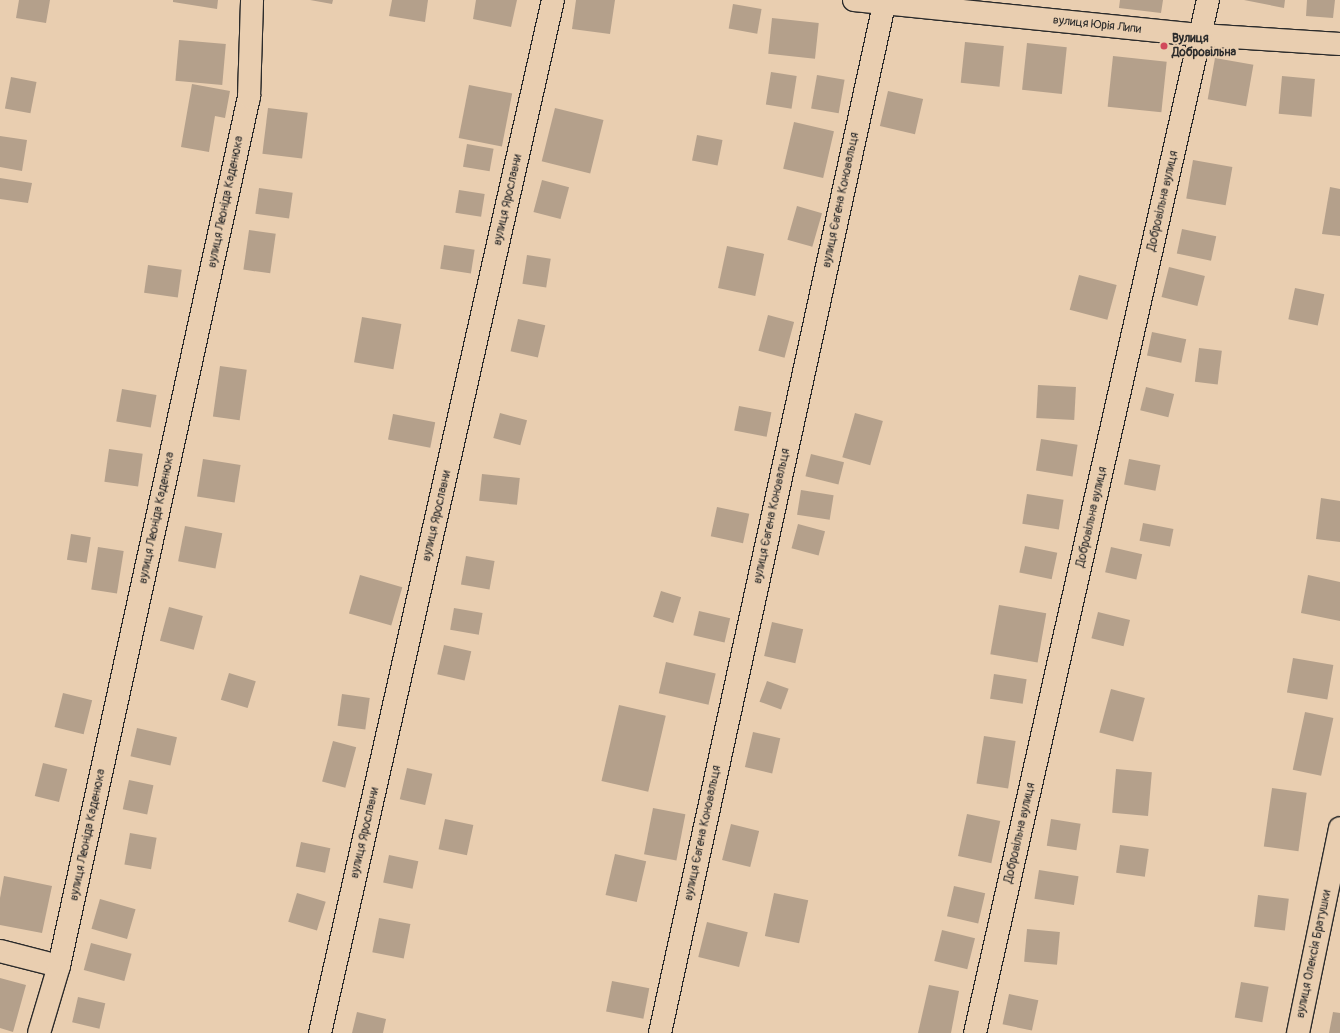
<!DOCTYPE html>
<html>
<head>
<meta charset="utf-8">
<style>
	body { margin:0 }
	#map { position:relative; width:1340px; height:1033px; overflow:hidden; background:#e9ceb0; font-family:Pangolin,sans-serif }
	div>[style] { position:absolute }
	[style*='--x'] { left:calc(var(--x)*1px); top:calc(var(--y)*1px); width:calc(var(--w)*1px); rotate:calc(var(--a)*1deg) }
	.building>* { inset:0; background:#b4a08b; transform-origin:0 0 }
	.roads { filter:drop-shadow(1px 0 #2b2b2b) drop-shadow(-1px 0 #2b2b2b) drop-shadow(0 1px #2b2b2b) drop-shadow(0 -1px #2b2b2b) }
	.street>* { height:22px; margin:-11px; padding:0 11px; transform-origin:11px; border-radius:11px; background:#e9ceb0 }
	.dots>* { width:11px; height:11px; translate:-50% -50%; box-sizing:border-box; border:2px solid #e9ceb0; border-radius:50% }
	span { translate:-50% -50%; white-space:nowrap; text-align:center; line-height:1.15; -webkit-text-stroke:4px #e9ceb0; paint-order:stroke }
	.street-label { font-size:12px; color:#2b2b2b }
	.poi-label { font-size:12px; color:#2b2b2b; font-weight:700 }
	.left { translate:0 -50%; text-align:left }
</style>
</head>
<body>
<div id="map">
	<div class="building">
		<i style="clip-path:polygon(19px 0,50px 0,46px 23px,16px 18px)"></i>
		<i style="clip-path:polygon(173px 0,218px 0,217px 9px,173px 2px)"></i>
		<i style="clip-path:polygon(310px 0,333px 0,332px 4px)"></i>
		<i style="clip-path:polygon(392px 0,428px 0,425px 22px,389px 16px)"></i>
		<i style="clip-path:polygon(476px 0,517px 0,511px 27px,473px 19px)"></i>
		<i style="clip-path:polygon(576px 0,615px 0,610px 34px,572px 29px)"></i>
		<i style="clip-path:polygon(1120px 0,1163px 0,1161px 13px,1119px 8px)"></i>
		<i style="clip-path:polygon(1244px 0,1285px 0,1284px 8px)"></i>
		<i style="clip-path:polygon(1307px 0,1335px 0,1333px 18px,1306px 16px)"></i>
		<i style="left:733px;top:4px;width:29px;height:25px;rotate:10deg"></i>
		<i style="left:772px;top:18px;width:47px;height:36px;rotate:6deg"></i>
		<i style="left:179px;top:40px;width:47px;height:41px;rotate:5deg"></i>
		<i style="left:965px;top:42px;width:39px;height:41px;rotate:6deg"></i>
		<i style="left:1027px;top:43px;width:40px;height:47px;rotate:6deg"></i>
		<i style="left:1113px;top:56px;width:54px;height:51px;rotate:6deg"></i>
		<i style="left:1215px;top:58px;width:39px;height:42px;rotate:10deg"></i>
		<i style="left:771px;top:72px;width:26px;height:33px;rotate:9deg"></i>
		<i style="left:817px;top:75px;width:28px;height:34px;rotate:10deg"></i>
		<i style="left:1282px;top:76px;width:33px;height:38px;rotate:5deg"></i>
		<i style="left:11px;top:77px;width:26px;height:32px;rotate:11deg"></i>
		<i style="clip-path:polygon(192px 84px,230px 91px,225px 118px,215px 116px,209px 152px,181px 147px)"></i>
		<i style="left:469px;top:85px;width:44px;height:54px;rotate:11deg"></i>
		<i style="left:888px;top:91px;width:36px;height:36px;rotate:13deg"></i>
		<i style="left:268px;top:108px;width:40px;height:46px;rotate:7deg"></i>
		<i style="left:555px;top:108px;width:50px;height:55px;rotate:14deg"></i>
		<i style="left:794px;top:122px;width:41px;height:48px;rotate:13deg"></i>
		<i style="left:697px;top:135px;width:26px;height:26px;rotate:11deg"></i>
		<i style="clip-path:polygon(0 136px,27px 140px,22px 171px,0 167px)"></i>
		<i style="left:467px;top:144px;width:27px;height:23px;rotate:10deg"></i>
		<i style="left:1193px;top:160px;width:40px;height:39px;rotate:10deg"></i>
		<i style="clip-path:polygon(0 178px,32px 183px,28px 203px,0 199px)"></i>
		<i style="left:542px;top:180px;width:28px;height:33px;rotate:15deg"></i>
		<i style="clip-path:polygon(1330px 187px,1340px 189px,1340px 236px,1322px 234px)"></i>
		<i style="left:259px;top:188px;width:34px;height:26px;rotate:8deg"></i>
		<i style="left:459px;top:190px;width:26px;height:23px;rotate:9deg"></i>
		<i style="left:797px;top:206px;width:26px;height:35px;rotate:16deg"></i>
		<i style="left:1182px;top:229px;width:35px;height:25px;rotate:12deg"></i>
		<i style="left:249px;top:230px;width:27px;height:40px;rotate:8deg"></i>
		<i style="left:444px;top:245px;width:31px;height:24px;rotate:9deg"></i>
		<i style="left:727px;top:246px;width:38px;height:43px;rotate:12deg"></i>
		<i style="left:527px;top:255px;width:24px;height:29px;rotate:9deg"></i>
		<i style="left:148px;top:265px;width:34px;height:28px;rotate:8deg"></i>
		<i style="left:1169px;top:267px;width:37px;height:31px;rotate:14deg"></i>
		<i style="left:1079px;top:275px;width:39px;height:36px;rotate:15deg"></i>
		<i style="left:1295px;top:288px;width:30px;height:32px;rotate:12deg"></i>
		<i style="left:768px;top:315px;width:27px;height:37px;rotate:15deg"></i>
		<i style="left:362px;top:317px;width:40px;height:46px;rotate:10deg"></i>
		<i style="left:518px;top:319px;width:28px;height:33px;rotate:13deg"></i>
		<i style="left:1152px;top:332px;width:35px;height:24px;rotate:12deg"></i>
		<i style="left:1199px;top:348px;width:23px;height:34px;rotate:7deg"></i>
		<i style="left:220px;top:366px;width:27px;height:51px;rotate:8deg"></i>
		<i style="left:1038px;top:385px;width:38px;height:33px;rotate:3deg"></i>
		<i style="left:1146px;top:387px;width:29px;height:24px;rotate:14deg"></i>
		<i style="left:122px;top:389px;width:35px;height:33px;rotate:10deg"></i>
		<i style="left:739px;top:406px;width:33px;height:25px;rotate:11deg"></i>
		<i style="left:500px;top:413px;width:28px;height:26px;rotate:15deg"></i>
		<i style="left:855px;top:413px;width:29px;height:46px;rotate:16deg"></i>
		<i style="left:393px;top:414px;width:43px;height:26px;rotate:11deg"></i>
		<i style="left:1041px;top:439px;width:37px;height:32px;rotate:9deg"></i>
		<i style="left:109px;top:449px;width:34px;height:33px;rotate:8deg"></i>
		<i style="left:811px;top:454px;width:34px;height:23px;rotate:14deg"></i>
		<i style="left:203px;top:459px;width:38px;height:38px;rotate:9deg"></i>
		<i style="left:1129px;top:459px;width:32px;height:26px;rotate:11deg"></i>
		<i style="left:482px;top:474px;width:38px;height:27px;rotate:6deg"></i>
		<i style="left:801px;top:490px;width:33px;height:25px;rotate:9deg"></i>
		<i style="left:1027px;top:494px;width:37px;height:30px;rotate:9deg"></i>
		<i style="clip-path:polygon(1321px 498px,1340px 501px,1340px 542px,1316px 539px)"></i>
		<i style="left:717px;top:507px;width:33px;height:30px;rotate:12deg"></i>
		<i style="left:1143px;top:523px;width:31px;height:18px;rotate:11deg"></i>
		<i style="left:798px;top:524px;width:28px;height:25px;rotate:15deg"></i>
		<i style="left:185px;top:526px;width:38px;height:36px;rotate:11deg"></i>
		<i style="left:71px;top:534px;width:20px;height:26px;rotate:9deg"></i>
		<i style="left:1025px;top:546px;width:33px;height:27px;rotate:12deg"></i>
		<i style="left:98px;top:547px;width:26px;height:43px;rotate:9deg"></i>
		<i style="left:1111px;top:547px;width:32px;height:26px;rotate:13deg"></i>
		<i style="left:466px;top:556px;width:29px;height:29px;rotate:10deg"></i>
		<i style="left:360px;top:575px;width:44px;height:40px;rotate:16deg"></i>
		<i style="clip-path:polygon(1308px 575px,1340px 582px,1340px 621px,1301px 613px)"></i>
		<i style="left:661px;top:591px;width:21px;height:27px;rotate:17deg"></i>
		<i style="left:999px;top:605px;width:48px;height:50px;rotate:10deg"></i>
		<i style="left:169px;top:607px;width:35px;height:35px;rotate:15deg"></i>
		<i style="left:454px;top:608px;width:29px;height:22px;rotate:10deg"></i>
		<i style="left:699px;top:611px;width:32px;height:25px;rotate:13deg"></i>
		<i style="left:1098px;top:612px;width:33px;height:27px;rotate:14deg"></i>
		<i style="left:772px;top:622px;width:32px;height:35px;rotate:13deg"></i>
		<i style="left:444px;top:645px;width:28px;height:30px;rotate:13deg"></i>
		<i style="left:1293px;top:658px;width:41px;height:35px;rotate:10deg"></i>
		<i style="left:666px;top:662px;width:51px;height:32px;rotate:13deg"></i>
		<i style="left:229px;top:673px;width:28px;height:28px;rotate:17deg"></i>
		<i style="left:994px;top:674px;width:33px;height:25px;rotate:9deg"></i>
		<i style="left:767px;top:681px;width:23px;height:22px;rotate:20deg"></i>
		<i style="left:1111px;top:689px;width:35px;height:45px;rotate:15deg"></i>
		<i style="left:63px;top:693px;width:30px;height:35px;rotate:14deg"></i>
		<i style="left:342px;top:694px;width:28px;height:32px;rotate:8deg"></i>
		<i style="left:619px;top:705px;width:48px;height:78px;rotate:13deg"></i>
		<i style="left:1305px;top:712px;width:29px;height:59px;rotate:12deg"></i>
		<i style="left:137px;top:728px;width:41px;height:29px;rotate:13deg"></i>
		<i style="left:753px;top:732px;width:28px;height:36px;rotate:13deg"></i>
		<i style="left:984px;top:736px;width:32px;height:48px;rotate:9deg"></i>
		<i style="left:333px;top:741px;width:24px;height:42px;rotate:15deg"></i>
		<i style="left:43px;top:763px;width:25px;height:34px;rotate:14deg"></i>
		<i style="left:407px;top:768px;width:26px;height:32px;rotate:13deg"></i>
		<i style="left:1116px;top:769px;width:36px;height:44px;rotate:5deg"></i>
		<i style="left:129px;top:780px;width:25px;height:30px;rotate:12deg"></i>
		<i style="left:1272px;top:788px;width:35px;height:59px;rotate:8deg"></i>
		<i style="left:653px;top:808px;width:33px;height:47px;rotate:11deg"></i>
		<i style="left:967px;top:814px;width:34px;height:43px;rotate:12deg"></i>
		<i style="left:445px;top:819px;width:29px;height:31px;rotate:12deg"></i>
		<i style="left:1051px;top:819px;width:30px;height:27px;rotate:9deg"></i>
		<i style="left:731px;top:824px;width:29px;height:37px;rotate:14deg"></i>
		<i style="left:130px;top:833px;width:27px;height:32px;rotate:10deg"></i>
		<i style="left:301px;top:842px;width:30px;height:25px;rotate:12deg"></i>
		<i style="left:1120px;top:845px;width:29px;height:28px;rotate:8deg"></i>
		<i style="left:615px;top:854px;width:32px;height:42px;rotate:13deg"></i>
		<i style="left:389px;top:855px;width:30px;height:28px;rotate:12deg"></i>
		<i style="left:1039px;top:870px;width:40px;height:29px;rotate:9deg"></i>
		<i style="clip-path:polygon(4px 876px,52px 886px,42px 933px,0 925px,0 898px)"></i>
		<i style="left:954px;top:886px;width:32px;height:31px;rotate:13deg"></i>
		<i style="left:297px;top:893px;width:30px;height:30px;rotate:17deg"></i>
		<i style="left:774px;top:893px;width:35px;height:44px;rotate:12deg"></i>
		<i style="left:1258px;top:895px;width:31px;height:32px;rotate:7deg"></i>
		<i style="left:100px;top:899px;width:37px;height:31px;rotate:16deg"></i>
		<i style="left:379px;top:918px;width:32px;height:35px;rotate:11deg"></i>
		<i style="left:707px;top:922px;width:42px;height:36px;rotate:14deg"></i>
		<i style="left:1027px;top:929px;width:33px;height:33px;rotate:5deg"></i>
		<i style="left:942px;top:930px;width:34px;height:32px;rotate:14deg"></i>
		<i style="left:91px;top:943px;width:42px;height:28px;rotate:15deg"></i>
		<i style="clip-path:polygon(0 978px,26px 985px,13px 1032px,0 1028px)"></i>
		<i style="left:612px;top:981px;width:38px;height:31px;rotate:11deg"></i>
		<i style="left:1241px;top:982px;width:28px;height:36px;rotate:10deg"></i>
		<i style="clip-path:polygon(929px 985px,959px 991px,951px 1033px,918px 1033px)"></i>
		<i style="left:1009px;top:994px;width:30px;height:31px;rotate:12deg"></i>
		<i style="left:78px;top:997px;width:28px;height:26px;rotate:13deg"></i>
		<i style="clip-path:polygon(357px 1012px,386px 1019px,383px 1033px,352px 1033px)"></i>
		<i style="clip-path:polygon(1333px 1012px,1340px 1013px,1340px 1033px,1329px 1033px)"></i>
	</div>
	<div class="roads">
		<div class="street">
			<i style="--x:854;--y:0;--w:349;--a:5.8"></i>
			<i style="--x:1201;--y:35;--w:139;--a:3.7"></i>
			<i style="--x:0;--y:951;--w:61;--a:14.3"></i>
			<i style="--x:39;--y:1033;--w:70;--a:-73.4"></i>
			<i style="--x:59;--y:966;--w:890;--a:-77.67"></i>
			<i style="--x:249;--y:97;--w:97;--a:-88.2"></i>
			<i style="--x:320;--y:1033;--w:1059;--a:-77.29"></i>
			<i style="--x:660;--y:1033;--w:1057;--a:-77.71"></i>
			<i style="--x:975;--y:1033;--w:1059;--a:-77.29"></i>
			<i style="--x:1298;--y:1033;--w:209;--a:-78.4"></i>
		</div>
	</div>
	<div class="dots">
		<i style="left:1164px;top:46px;background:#d1495b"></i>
	</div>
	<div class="street-label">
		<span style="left:1097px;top:25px;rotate:6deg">вулиця Юрія Липи</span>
		<span style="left:508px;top:200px;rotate:-77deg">вулиця Ярославни</span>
		<span style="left:841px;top:200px;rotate:-78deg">вулиця Євгена Коновальця</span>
		<span style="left:1163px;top:201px;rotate:-77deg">Добровільна вулиця</span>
		<span style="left:226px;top:202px;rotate:-78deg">вулиця Леоніда Каденюка</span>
		<span style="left:437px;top:516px;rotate:-77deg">вулиця Ярославни</span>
		<span style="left:772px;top:516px;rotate:-78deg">вулиця Євгена Коновальця</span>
		<span style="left:1092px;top:517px;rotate:-77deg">Добровільна вулиця</span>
		<span style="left:157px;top:518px;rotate:-78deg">вулиця Леоніда Каденюка</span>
		<span style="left:365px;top:833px;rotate:-77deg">вулиця Ярославни</span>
		<span style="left:703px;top:833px;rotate:-78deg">вулиця Євгена Коновальця</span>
		<span style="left:1020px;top:833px;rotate:-77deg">Добровільна вулиця</span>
		<span style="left:88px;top:835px;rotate:-78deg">вулиця Леоніда Каденюка</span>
		<span style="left:1314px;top:954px;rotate:-78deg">вулиця Олексія Братушки</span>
	</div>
	<div class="poi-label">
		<span class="left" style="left:1172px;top:46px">Вулиця<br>Добровільна</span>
	</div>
</div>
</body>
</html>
